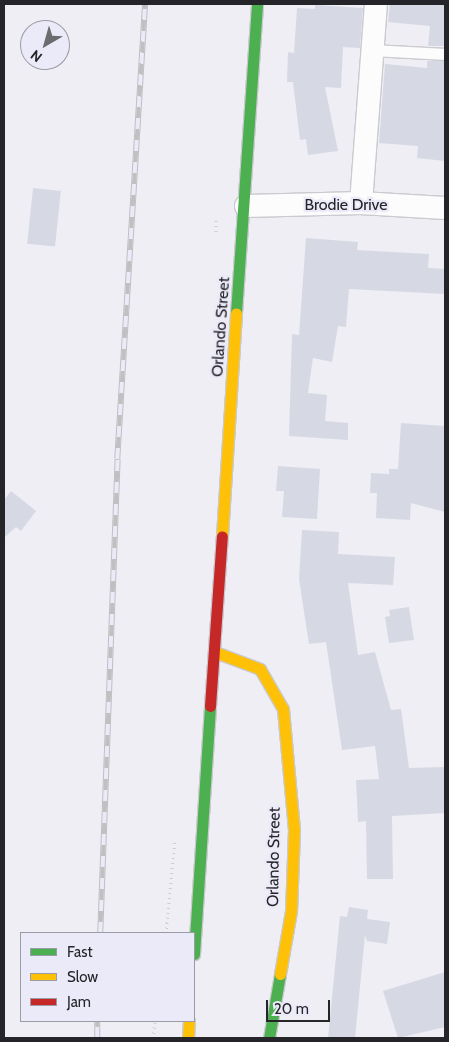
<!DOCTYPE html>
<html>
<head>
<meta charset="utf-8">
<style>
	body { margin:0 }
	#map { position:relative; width:449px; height:1042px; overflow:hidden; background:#eeeef4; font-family:Cabin,sans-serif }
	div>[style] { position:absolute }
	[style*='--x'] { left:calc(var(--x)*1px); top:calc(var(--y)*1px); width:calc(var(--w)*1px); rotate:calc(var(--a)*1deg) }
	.building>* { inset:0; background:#d6d9e4; transform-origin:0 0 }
	.path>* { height:3px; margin-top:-1.5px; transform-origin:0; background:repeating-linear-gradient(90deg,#cecdd1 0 1px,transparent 0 5px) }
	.roads { filter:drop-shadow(1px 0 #cacacf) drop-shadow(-1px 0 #cacacf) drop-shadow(0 1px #cacacf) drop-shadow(0 -1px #cacacf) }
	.lane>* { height:11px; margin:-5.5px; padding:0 5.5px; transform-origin:5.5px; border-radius:5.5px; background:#fcfcfd }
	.street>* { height:22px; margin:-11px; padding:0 11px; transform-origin:11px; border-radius:11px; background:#fcfcfd }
	.fast>* { height:11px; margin:-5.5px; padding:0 5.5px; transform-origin:5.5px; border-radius:5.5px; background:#4caf50 }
	.slow>* { height:11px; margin:-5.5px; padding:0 5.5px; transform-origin:5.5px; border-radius:5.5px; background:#ffc107 }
	.jam>* { height:11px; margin:-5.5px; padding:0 5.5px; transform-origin:5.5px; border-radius:5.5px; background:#c62828 }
	.rail>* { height:5.5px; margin-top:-2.75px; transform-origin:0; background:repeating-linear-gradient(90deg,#ebeaf8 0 11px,#c0c0c2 0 22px); box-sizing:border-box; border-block:1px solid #c0c0c2 }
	span { translate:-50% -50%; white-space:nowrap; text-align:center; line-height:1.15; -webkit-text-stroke:4.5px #ebeaf8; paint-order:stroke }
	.street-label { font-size:16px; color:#252429 }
	.frame { position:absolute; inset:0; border:5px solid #252429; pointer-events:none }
	.legend { position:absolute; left:20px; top:932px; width:175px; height:90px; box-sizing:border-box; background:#ebeaf8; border:1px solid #9c9ba5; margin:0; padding:6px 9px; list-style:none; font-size:15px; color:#252429 }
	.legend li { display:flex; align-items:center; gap:10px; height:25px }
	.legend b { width:25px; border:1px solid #9c9ba5 }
	.north { position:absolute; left:20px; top:20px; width:50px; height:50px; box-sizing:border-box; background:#ebeaf8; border:1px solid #9c9ba5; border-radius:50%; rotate:218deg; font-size:14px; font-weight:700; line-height:20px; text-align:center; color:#252429 }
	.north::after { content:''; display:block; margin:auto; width:18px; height:22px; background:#6b6b70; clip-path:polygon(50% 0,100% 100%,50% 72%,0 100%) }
	.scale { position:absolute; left:266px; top:1000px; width:64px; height:22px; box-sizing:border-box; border:2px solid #252429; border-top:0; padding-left:6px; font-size:15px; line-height:18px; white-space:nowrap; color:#252429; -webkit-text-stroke:4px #ebeaf8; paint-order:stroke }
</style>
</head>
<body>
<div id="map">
	<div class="building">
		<i style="clip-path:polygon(390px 4px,445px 4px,445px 46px,428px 46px,430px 26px,388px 22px)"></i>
		<i style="clip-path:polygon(315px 5px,363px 8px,360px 48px,343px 47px,341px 88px,325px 87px,338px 151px,308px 155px,306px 139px,300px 140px,293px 82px,287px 82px,288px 52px,294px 53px,297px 8px,315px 9px)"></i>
		<i style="clip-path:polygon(427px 61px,445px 61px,445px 161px,417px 158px,418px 146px,379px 143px,385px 64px,427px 68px)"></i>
		<i style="left:33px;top:188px;width:28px;height:56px;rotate:6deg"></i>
		<i style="clip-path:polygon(306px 238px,358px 242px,357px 250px,429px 254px,428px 268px,445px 269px,445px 294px,349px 289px,346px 327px,338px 326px,332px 362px,313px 358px,308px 393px,327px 395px,325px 421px,348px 423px,348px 440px,289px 436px,292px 334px,299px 335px)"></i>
		<i style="clip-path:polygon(401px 423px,445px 426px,445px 512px,411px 503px,410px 520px,376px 518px,377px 493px,370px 493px,371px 473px,389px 474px,389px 469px,398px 469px)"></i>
		<i style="clip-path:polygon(278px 466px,320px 469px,317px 519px,282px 517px,284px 491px,276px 491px)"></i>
		<i style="clip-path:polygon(11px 491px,36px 511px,21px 531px,16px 527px,4px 538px,4px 500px)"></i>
		<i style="clip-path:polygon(302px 530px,339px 532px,338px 554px,395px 557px,393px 585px,348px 583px,358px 655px,375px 652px,391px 710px,401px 709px,409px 768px,445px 767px,445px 813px,392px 816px,393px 879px,367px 879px,366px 821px,358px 822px,356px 780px,379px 779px,375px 746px,342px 750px,326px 642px,309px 644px,299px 579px)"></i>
		<i style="clip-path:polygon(409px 607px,414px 640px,389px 643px,385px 617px,390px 616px,389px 610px)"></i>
		<i style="clip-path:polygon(349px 907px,368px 910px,367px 919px,390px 922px,387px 944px,367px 941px,365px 935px,355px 1038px,328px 1038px,340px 916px,347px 917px)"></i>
		<i style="clip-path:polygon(445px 972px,445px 1027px,398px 1038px,383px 991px)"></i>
	</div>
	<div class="path">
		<i style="--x:216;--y:232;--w:13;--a:-90"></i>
		<i style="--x:166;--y:933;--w:94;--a:-84.5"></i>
		<i style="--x:153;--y:1038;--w:17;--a:-83"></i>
	</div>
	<div class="roads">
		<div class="lane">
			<i style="--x:373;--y:50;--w:72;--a:3.2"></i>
		</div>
		<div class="street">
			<i style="--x:361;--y:203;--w:200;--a:-85.7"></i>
			<i style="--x:246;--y:206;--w:115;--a:-1.5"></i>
			<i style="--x:361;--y:203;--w:84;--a:3.4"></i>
		</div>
		<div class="fast">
			<i style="--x:236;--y:313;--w:310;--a:-86.1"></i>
			<i style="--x:194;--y:954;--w:249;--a:-86.3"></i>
			<i style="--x:269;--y:1038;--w:65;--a:-80.2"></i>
		</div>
		<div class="slow">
			<i style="--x:222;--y:536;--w:223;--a:-86.4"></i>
			<i style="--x:215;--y:652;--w:48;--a:20.7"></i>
			<i style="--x:260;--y:669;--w:46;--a:60.1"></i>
			<i style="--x:283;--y:709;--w:121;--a:84.8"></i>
			<i style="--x:294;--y:830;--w:81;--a:92.1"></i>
			<i style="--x:291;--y:911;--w:64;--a:99.9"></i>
			<i style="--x:188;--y:1038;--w:17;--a:-87"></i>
		</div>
		<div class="jam">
			<i style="--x:210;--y:706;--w:170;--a:-86"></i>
		</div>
	</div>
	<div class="rail">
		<i style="--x:100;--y:933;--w:474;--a:-87.9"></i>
		<i style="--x:117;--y:459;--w:456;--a:-86.5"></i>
		<i style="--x:97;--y:1038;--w:17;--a:-90"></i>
	</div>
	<div class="street-label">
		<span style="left:346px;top:205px">Brodie Drive</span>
		<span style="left:221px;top:327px;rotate:-86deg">Orlando Street</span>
		<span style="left:274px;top:857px;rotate:-89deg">Orlando Street</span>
	</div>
	<div class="frame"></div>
	<ul class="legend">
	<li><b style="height:6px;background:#4caf50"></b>Fast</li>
	<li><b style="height:6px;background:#ffc107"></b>Slow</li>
	<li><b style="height:6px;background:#c62828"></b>Jam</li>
	</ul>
	<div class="north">N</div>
	<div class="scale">20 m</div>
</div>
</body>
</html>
